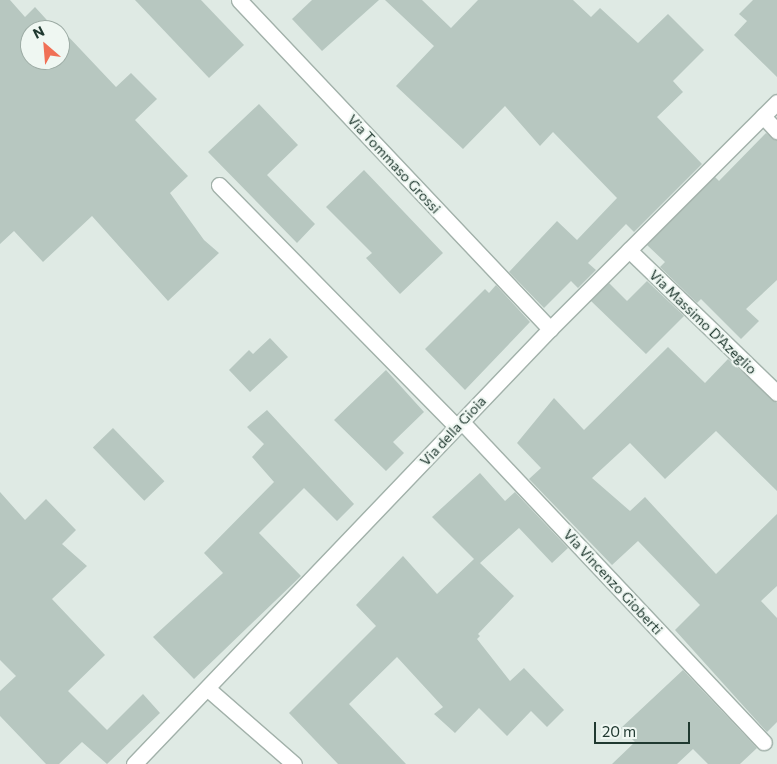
<!DOCTYPE html>
<html>
<head>
<meta charset="utf-8">
<style>
	body { margin:0 }
	#map { position:relative; width:777px; height:764px; overflow:hidden; background:#dfeae4; font-family:Commissioner,sans-serif }
	div>[style] { position:absolute }
	[style*='--x'] { left:calc(var(--x)*1px); top:calc(var(--y)*1px); width:calc(var(--w)*1px); rotate:calc(var(--a)*1deg) }
	.building>* { inset:0; background:#b7c7c0; transform-origin:0 0 }
	.roads { filter:drop-shadow(1px 0 #a2b1aa) drop-shadow(-1px 0 #a2b1aa) drop-shadow(0 1px #a2b1aa) drop-shadow(0 -1px #a2b1aa) }
	.service>* { height:15px; margin:-7.5px; padding:0 7.5px; transform-origin:7.5px; border-radius:7.5px; background:#fff }
	.minor>* { height:15px; margin:-7.5px; padding:0 7.5px; transform-origin:7.5px; border-radius:7.5px; background:#fff }
	span { translate:-50% -50%; white-space:nowrap; text-align:center; line-height:1.15; -webkit-text-stroke:4.5px #eff7f2; paint-order:stroke }
	.street-label { font-size:14px; color:#203930 }
	.north { position:absolute; left:20px; top:20px; width:50px; height:50px; box-sizing:border-box; background:#eff7f2; border:1px solid #9caba4; border-radius:50%; rotate:333deg; font-size:14px; font-weight:700; line-height:20px; text-align:center; color:#203930 }
	.north::after { content:''; display:block; margin:auto; width:18px; height:22px; background:#f07056; clip-path:polygon(50% 0,100% 100%,50% 72%,0 100%) }
	.scale { position:absolute; left:594px; top:722px; width:96px; height:22px; box-sizing:border-box; border:2px solid #203930; border-top:0; padding-left:6px; font-size:15px; line-height:18px; white-space:nowrap; color:#203930; -webkit-text-stroke:4px #eff7f2; paint-order:stroke }
</style>
</head>
<body>
<div id="map">
	<div class="building">
		<i style="clip-path:polygon(0 0,10px 0,25px 17px,35px 7px,56px 30px,30px 30px,30px 60px,60px 60px,60px 34px,64px 32px,116px 87px,131px 73px,157px 99px,135px 120px,188px 176px,170px 193px,204px 240px,219px 253px,168px 301px,92px 216px,43px 262px,14px 231px,0 244px)"></i>
		<i style="clip-path:polygon(135px 0,201px 0,244px 45px,209px 78px)"></i>
		<i style="clip-path:polygon(312px 0,379px 0,322px 51px,292px 19px)"></i>
		<i style="clip-path:polygon(385px 0,422px 0,451px 28px,478px 0,573px 0,591px 17px,600px 8px,638px 43px,668px 14px,704px 50px,673px 81px,683px 92px,657px 117px,702px 164px,634px 232px,626px 224px,588px 263px,596px 270px,578px 288px,571px 281px,544px 308px,509px 272px,557px 221px,577px 240px,617px 198px,553px 132px,540px 146px,505px 106px,463px 149px,396px 86px,434px 46px)"></i>
		<i style="clip-path:polygon(753px 0,777px 0,777px 77px,734px 35px,747px 21px,739px 14px)"></i>
		<i style="clip-path:polygon(259px 104px,298px 145px,267px 175px,315px 224px,297px 243px,208px 152px)"></i>
		<i style="clip-path:polygon(766px 133px,777px 140px,777px 280px,746px 309px,759px 321px,741px 339px,701px 299px,697px 303px,660px 267px,665px 262px,647px 245px,715px 177px,719px 181px)"></i>
		<i style="clip-path:polygon(364px 170px,443px 253px,400px 294px,366px 258px,372px 253px,326px 207px)"></i>
		<i style="clip-path:polygon(647px 281px,684px 316px,646px 354px,591px 301px,609px 283px,627px 301px)"></i>
		<i style="clip-path:polygon(496px 285px,530px 322px,465px 390px,425px 349px,485px 289px,489px 293px)"></i>
		<i style="clip-path:polygon(270px 338px,288px 357px,250px 392px,229px 370px,249px 350px,253px 354px)"></i>
		<i style="clip-path:polygon(668px 347px,705px 383px,728px 359px,777px 403px,777px 491px,716px 431px,665px 479px,630px 443px,592px 478px,630px 511px,645px 497px,716px 574px,777px 514px,777px 586px,761px 601px,777px 618px,777px 722px,767px 732px,675px 630px,700px 605px,638px 541px,612px 565px,529px 479px,541px 468px,517px 443px,554px 398px,584px 430px)"></i>
		<i style="clip-path:polygon(386px 370px,424px 412px,393px 442px,404px 453px,386px 471px,334px 420px)"></i>
		<i style="clip-path:polygon(267px 410px,354px 504px,337px 521px,304px 488px,259px 533px,301px 576px,194px 679px,153px 637px,223px 573px,204px 553px,274px 482px,252px 457px,264px 444px,247px 427px)"></i>
		<i style="left:113px;top:428px;width:74px;height:28px;rotate:46deg"></i>
		<i style="clip-path:polygon(480px 473px,505px 501px,515px 492px,568px 548px,552px 563px,519px 528px,480px 563px,514px 596px,478px 634px,480px 636px,477px 639px,510px 681px,524px 668px,564px 710px,547px 727px,531px 711px,507px 736px,479px 708px,455px 733px,434px 714px,443px 707px,397px 657px,349px 704px,406px 764px,338px 764px,289px 713px,376px 626px,356px 605px,403px 556px,437px 594px,474px 559px,432px 517px)"></i>
		<i style="clip-path:polygon(0 492px,25px 520px,46px 499px,76px 530px,62px 544px,87px 566px,52px 599px,105px 655px,68px 691px,107px 730px,143px 694px,160px 713px,107px 764px,82px 742px,59px 764px,46px 764px,0 716px,0 691px,16px 676px,0 660px)"></i>
		<i style="clip-path:polygon(683px 670px,757px 748px,740px 764px,708px 764px,693px 749px,677px 764px,612px 764px,635px 742px,621px 728px)"></i>
	</div>
	<div class="roads">
		<div class="service">
			<i style="--x:763;--y:116;--w:21;--a:47"></i>
		</div>
		<div class="minor">
			<i style="--x:239;--y:0;--w:453;--a:46.6"></i>
			<i style="--x:219;--y:185;--w:339;--a:45.5"></i>
			<i style="--x:629;--y:250;--w:206;--a:44"></i>
			<i style="--x:462;--y:422;--w:440;--a:46.7"></i>
			<i style="--x:208;--y:689;--w:114;--a:41.1"></i>
			<i style="--x:134;--y:764;--w:602;--a:-46.28"></i>
			<i style="--x:550;--y:329;--w:321;--a:-45"></i>
		</div>
	</div>
	<div class="street-label">
		<span style="left:394px;top:164px;rotate:47deg">Via Tommaso Grossi</span>
		<span style="left:703px;top:322px;rotate:44deg">Via Massimo D'Azeglio</span>
		<span style="left:453px;top:431px;rotate:-47deg">Via della Gioia</span>
		<span style="left:613px;top:582px;rotate:47deg">Via Vincenzo Gioberti</span>
	</div>
	<div class="north">N</div>
	<div class="scale">20 m</div>
</div>
</body>
</html>
